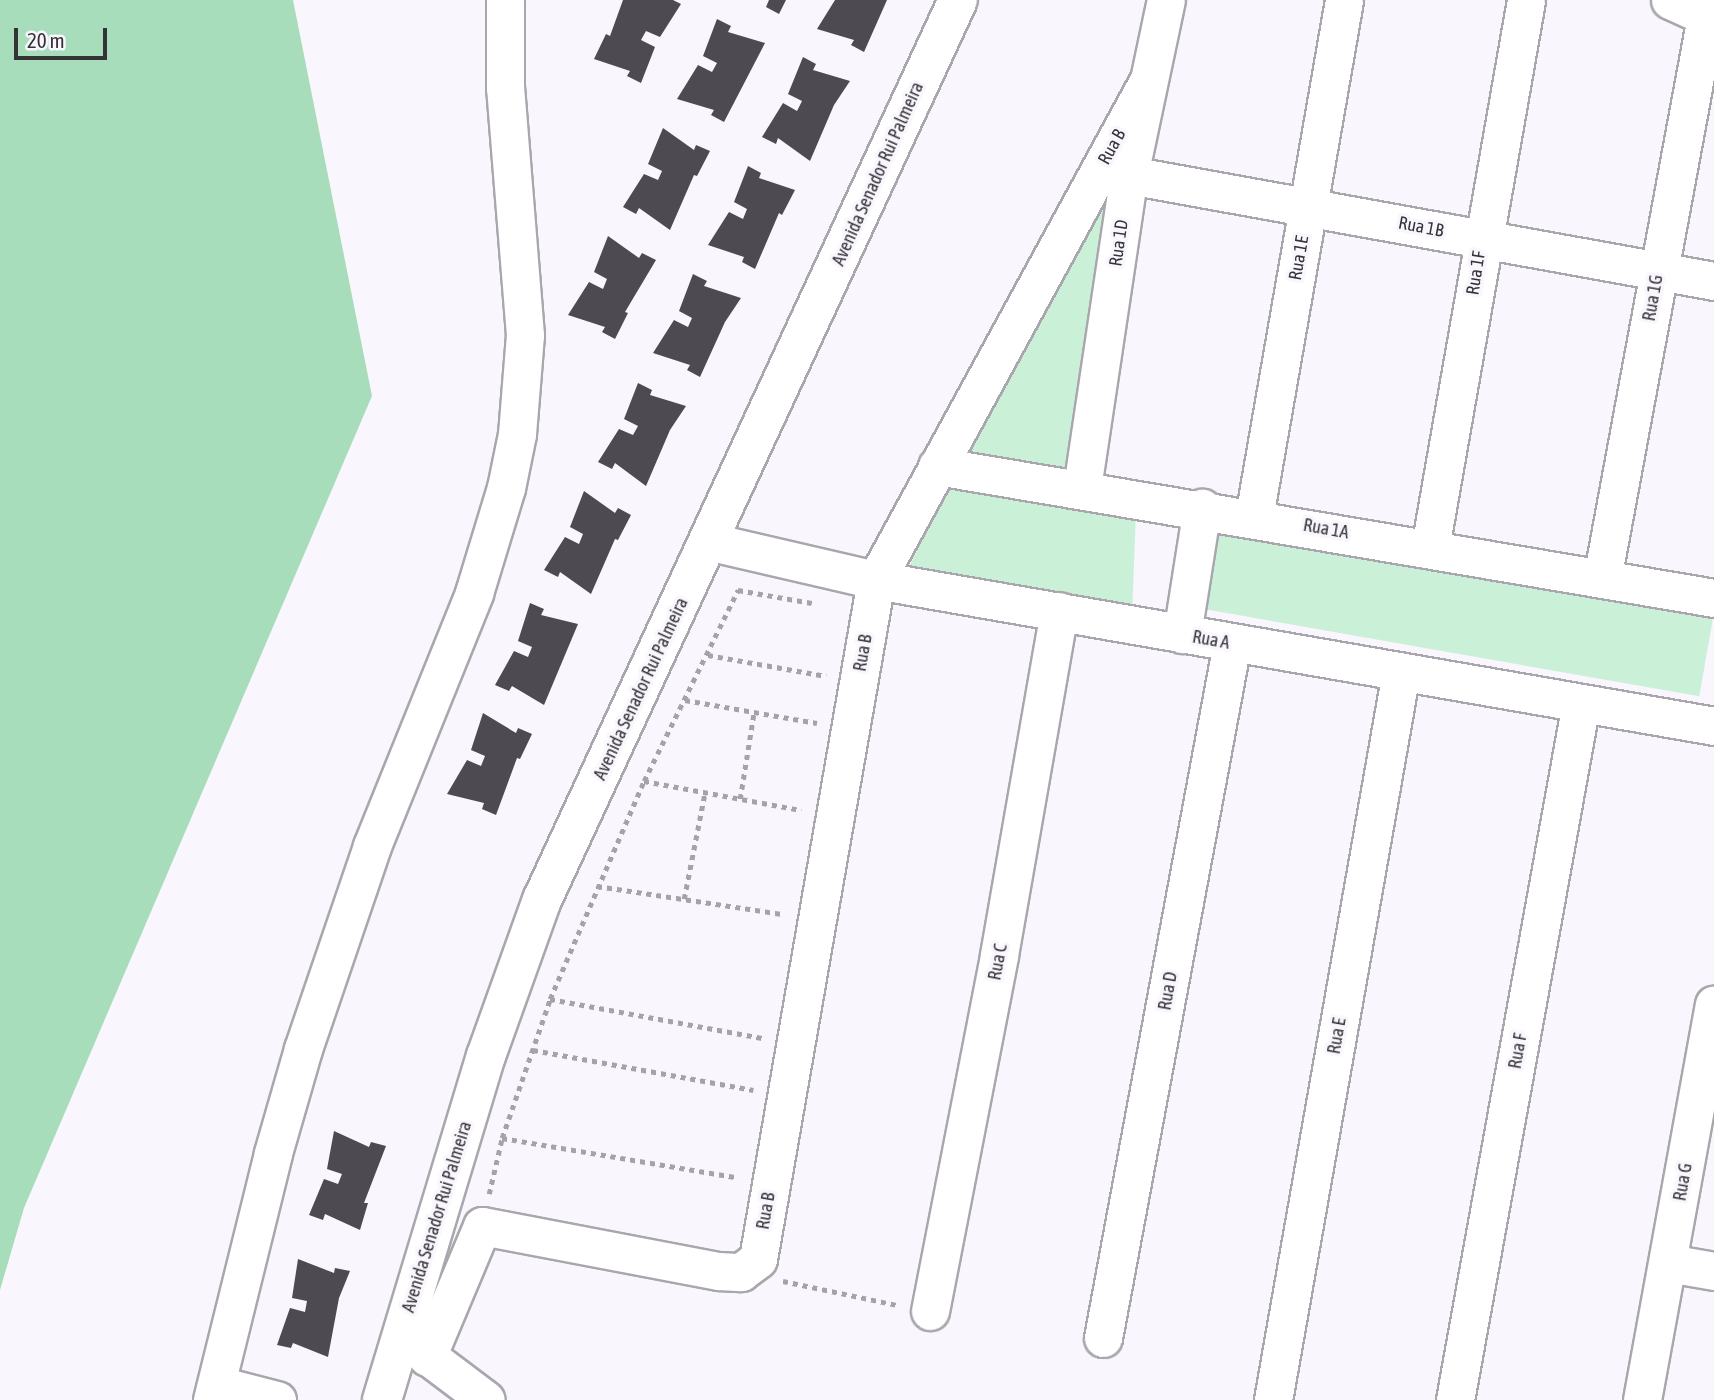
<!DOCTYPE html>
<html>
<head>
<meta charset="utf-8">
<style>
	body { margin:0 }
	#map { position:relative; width:1714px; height:1400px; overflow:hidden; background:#f9f6fd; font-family:"Asap Condensed",sans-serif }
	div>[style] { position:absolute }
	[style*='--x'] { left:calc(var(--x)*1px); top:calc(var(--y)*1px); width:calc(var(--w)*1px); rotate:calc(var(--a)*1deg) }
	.green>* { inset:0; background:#caf0d8; transform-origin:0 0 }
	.water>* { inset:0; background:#a8ddbb }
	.building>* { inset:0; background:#4d4b51 }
	.path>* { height:4.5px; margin-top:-2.25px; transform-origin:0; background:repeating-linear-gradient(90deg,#a5a3a8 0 5px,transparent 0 10px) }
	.roads { filter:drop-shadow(2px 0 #a9a7ad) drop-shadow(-2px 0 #a9a7ad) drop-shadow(0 2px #a9a7ad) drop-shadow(0 -2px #a9a7ad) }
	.minor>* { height:37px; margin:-18.5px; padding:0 18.5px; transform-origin:18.5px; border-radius:18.5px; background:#fff }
	.major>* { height:38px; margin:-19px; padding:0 19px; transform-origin:19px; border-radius:19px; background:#fff }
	span { translate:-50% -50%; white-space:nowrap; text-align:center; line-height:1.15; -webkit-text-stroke:7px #f9f6fd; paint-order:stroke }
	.street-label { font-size:18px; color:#343336 }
	.scale { position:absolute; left:14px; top:28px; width:93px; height:32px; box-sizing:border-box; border:4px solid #343336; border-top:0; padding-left:9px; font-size:21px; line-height:24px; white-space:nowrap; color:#343336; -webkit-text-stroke:5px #f9f6fd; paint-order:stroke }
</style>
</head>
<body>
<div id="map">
	<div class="green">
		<i style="clip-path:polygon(1109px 178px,1067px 473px,952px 451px)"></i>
		<i style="clip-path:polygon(954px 477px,1136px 511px,1132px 616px,908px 569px)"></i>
		<i style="left:1183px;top:520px;width:539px;height:84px;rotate:10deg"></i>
	</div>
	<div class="water">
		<i style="clip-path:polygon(0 0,293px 0,372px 396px,24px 1208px,0 1290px)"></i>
	</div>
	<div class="building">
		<i style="clip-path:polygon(623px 0,673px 0,681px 4px,660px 37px,646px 31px,641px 40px,655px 47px,641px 83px,627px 76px,630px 71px,594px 59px,606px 34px,610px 36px)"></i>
		<i style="clip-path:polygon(769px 0,786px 0,779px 14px,766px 7px)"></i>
		<i style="clip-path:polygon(835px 0,887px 0,864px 52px,851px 45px,854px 40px,817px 29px)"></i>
		<i style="clip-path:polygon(717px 19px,731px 26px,728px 32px,765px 43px,724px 122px,711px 115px,714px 110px,677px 99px,698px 65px,712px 72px,717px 63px,703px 56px)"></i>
		<i style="clip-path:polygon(803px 57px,816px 64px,813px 70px,850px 81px,834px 105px,810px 161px,778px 138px,776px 144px,762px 137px,783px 103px,797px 111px,802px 101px,788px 94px)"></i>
		<i style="clip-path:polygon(663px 128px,694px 150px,696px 145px,710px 151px,697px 176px,694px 175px,670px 230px,639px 208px,636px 214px,623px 207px,644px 174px,658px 180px,662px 171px,648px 164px)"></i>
		<i style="clip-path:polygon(748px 166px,761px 173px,759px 178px,795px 190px,782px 215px,779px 213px,755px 269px,742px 262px,744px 257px,708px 245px,729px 212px,743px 219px,747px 209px,734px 202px)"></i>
		<i style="clip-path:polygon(608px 236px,639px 258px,642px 253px,656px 260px,625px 312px,628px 313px,615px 339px,602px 332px,605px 327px,568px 315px,589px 282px,603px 289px,607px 279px,594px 272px)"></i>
		<i style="clip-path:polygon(693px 274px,707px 281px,704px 286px,741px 298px,725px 322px,700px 377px,687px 370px,690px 365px,653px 353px,674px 320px,688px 327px,692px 318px,679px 311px)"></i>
		<i style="clip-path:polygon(638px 383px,652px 390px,650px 395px,686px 406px,670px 430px,646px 486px,615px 463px,612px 469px,598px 462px,619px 429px,633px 435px,638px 426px,624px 419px)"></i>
		<i style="clip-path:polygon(584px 491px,615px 513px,618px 508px,631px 515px,618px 540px,615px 539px,591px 594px,560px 572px,558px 577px,544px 570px,565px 537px,579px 544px,583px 534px,570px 527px)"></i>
		<i style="clip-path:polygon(530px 603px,544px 609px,541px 615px,578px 624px,544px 705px,512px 686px,509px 691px,495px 685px,514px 651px,528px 657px,532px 647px,518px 641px)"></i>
		<i style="clip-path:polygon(483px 713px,516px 733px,518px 728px,532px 734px,520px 759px,517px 758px,496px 815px,482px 809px,484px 803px,447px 794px,467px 760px,481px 766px,485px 756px,471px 750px)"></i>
		<i style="clip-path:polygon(334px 1131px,369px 1147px,371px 1142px,386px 1146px,364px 1203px,368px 1203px,360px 1230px,325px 1214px,323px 1220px,309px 1215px,324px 1179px,338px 1184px,342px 1174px,327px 1169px)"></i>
		<i style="clip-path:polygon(298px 1259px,334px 1273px,335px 1268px,350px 1271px,339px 1298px,328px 1357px,293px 1343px,291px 1348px,277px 1345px,290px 1308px,305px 1312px,307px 1301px,292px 1298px)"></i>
	</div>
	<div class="path">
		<i style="--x:708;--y:655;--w:120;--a:10.1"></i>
		<i style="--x:685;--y:700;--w:134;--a:9.9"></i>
		<i style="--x:644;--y:781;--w:160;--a:10.5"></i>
		<i style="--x:740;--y:799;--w:88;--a:-80.9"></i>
		<i style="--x:597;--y:886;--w:187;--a:8.6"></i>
		<i style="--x:684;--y:899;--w:109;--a:-78.9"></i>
		<i style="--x:550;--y:999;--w:217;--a:10.4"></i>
		<i style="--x:533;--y:1050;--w:224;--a:10.3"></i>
		<i style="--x:502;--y:1138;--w:236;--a:9.5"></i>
		<i style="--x:489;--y:1194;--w:57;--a:-76.9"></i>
		<i style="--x:502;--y:1138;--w:147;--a:-70.9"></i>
		<i style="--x:550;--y:999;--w:237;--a:-66.7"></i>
		<i style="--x:644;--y:781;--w:213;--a:-63.8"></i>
		<i style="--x:738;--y:590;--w:75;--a:10"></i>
		<i style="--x:783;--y:1281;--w:116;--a:11.9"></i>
	</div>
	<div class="roads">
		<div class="minor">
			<i style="--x:1670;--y:0;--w:48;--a:24.4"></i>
			<i style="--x:1129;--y:175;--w:595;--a:10.27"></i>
			<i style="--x:937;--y:466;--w:788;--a:9.64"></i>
			<i style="--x:1082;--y:488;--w:317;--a:-81.5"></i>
			<i style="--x:1129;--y:175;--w:179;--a:-78.1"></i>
			<i style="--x:1254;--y:517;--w:525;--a:-80.12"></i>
			<i style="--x:711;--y:542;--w:169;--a:13"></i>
			<i style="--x:876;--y:580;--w:851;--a:9.88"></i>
			<i style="--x:1430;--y:548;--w:556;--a:-80.06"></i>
			<i style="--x:1602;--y:579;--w:572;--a:-79.52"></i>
			<i style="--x:1182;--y:634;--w:128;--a:-81"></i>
			<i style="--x:1668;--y:1263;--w:47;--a:9.9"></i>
			<i style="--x:930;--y:1311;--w:363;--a:-79"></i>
			<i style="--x:999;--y:955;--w:349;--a:-80.1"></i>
			<i style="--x:1103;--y:1338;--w:707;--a:-79.48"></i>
			<i style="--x:409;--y:1342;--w:96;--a:37"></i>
			<i style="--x:427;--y:1357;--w:142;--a:-67.2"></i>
			<i style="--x:482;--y:1226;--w:241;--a:10.8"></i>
			<i style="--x:719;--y:1271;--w:22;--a:3"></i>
			<i style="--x:741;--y:1272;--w:21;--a:-37"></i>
			<i style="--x:758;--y:1259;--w:689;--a:-80.14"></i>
			<i style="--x:876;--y:580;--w:564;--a:-61.39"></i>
			<i style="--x:218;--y:1385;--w:61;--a:14.3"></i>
			<i style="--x:212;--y:1400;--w:254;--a:-76.1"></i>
			<i style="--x:273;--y:1153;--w:108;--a:-73.9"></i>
			<i style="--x:303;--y:1049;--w:214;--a:-71.2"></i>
			<i style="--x:372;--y:846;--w:273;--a:-68"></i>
			<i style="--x:474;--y:593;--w:110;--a:-73.1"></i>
			<i style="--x:506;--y:488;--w:55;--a:-78.5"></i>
			<i style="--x:517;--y:434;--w:99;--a:-85.4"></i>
			<i style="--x:525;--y:335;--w:248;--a:-94.6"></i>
			<i style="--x:505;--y:88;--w:88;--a:-90"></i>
			<i style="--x:1273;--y:1400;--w:739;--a:-80.03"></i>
			<i style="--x:1455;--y:1400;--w:708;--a:-79.75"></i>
			<i style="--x:1642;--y:1400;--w:402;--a:-79.7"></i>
		</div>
		<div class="major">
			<i style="--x:382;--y:1400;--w:359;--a:-73.2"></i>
			<i style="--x:486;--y:1056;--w:166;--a:-70.3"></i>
			<i style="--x:542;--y:900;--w:991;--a:-65.19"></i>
		</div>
	</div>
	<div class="street-label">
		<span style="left:1112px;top:147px;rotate:-61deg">Rua B</span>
		<span style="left:878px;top:174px;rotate:-66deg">Avenida Senador Rui Palmeira</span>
		<span style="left:1421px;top:227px;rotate:11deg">Rua 1B</span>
		<span style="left:1119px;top:243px;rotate:-82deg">Rua 1D</span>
		<span style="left:1299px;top:258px;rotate:-80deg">Rua 1E</span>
		<span style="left:1476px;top:273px;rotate:-81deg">Rua 1F</span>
		<span style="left:1653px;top:298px;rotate:-80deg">Rua 1G</span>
		<span style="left:1326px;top:529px;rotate:10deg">Rua 1A</span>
		<span style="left:1211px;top:640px;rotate:10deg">Rua A</span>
		<span style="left:863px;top:653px;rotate:-80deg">Rua B</span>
		<span style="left:641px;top:689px;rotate:-65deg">Avenida Senador Rui Palmeira</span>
		<span style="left:998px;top:962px;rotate:-79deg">Rua C</span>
		<span style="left:1168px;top:991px;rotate:-80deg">Rua D</span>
		<span style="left:1337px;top:1036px;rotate:-80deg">Rua E</span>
		<span style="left:1518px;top:1051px;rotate:-80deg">Rua F</span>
		<span style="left:1683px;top:1182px;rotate:-80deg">Rua G</span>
		<span style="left:766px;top:1211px;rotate:-80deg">Rua B</span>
		<span style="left:437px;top:1217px;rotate:-73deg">Avenida Senador Rui Palmeira</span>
	</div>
	<div class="scale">20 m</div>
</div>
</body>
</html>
